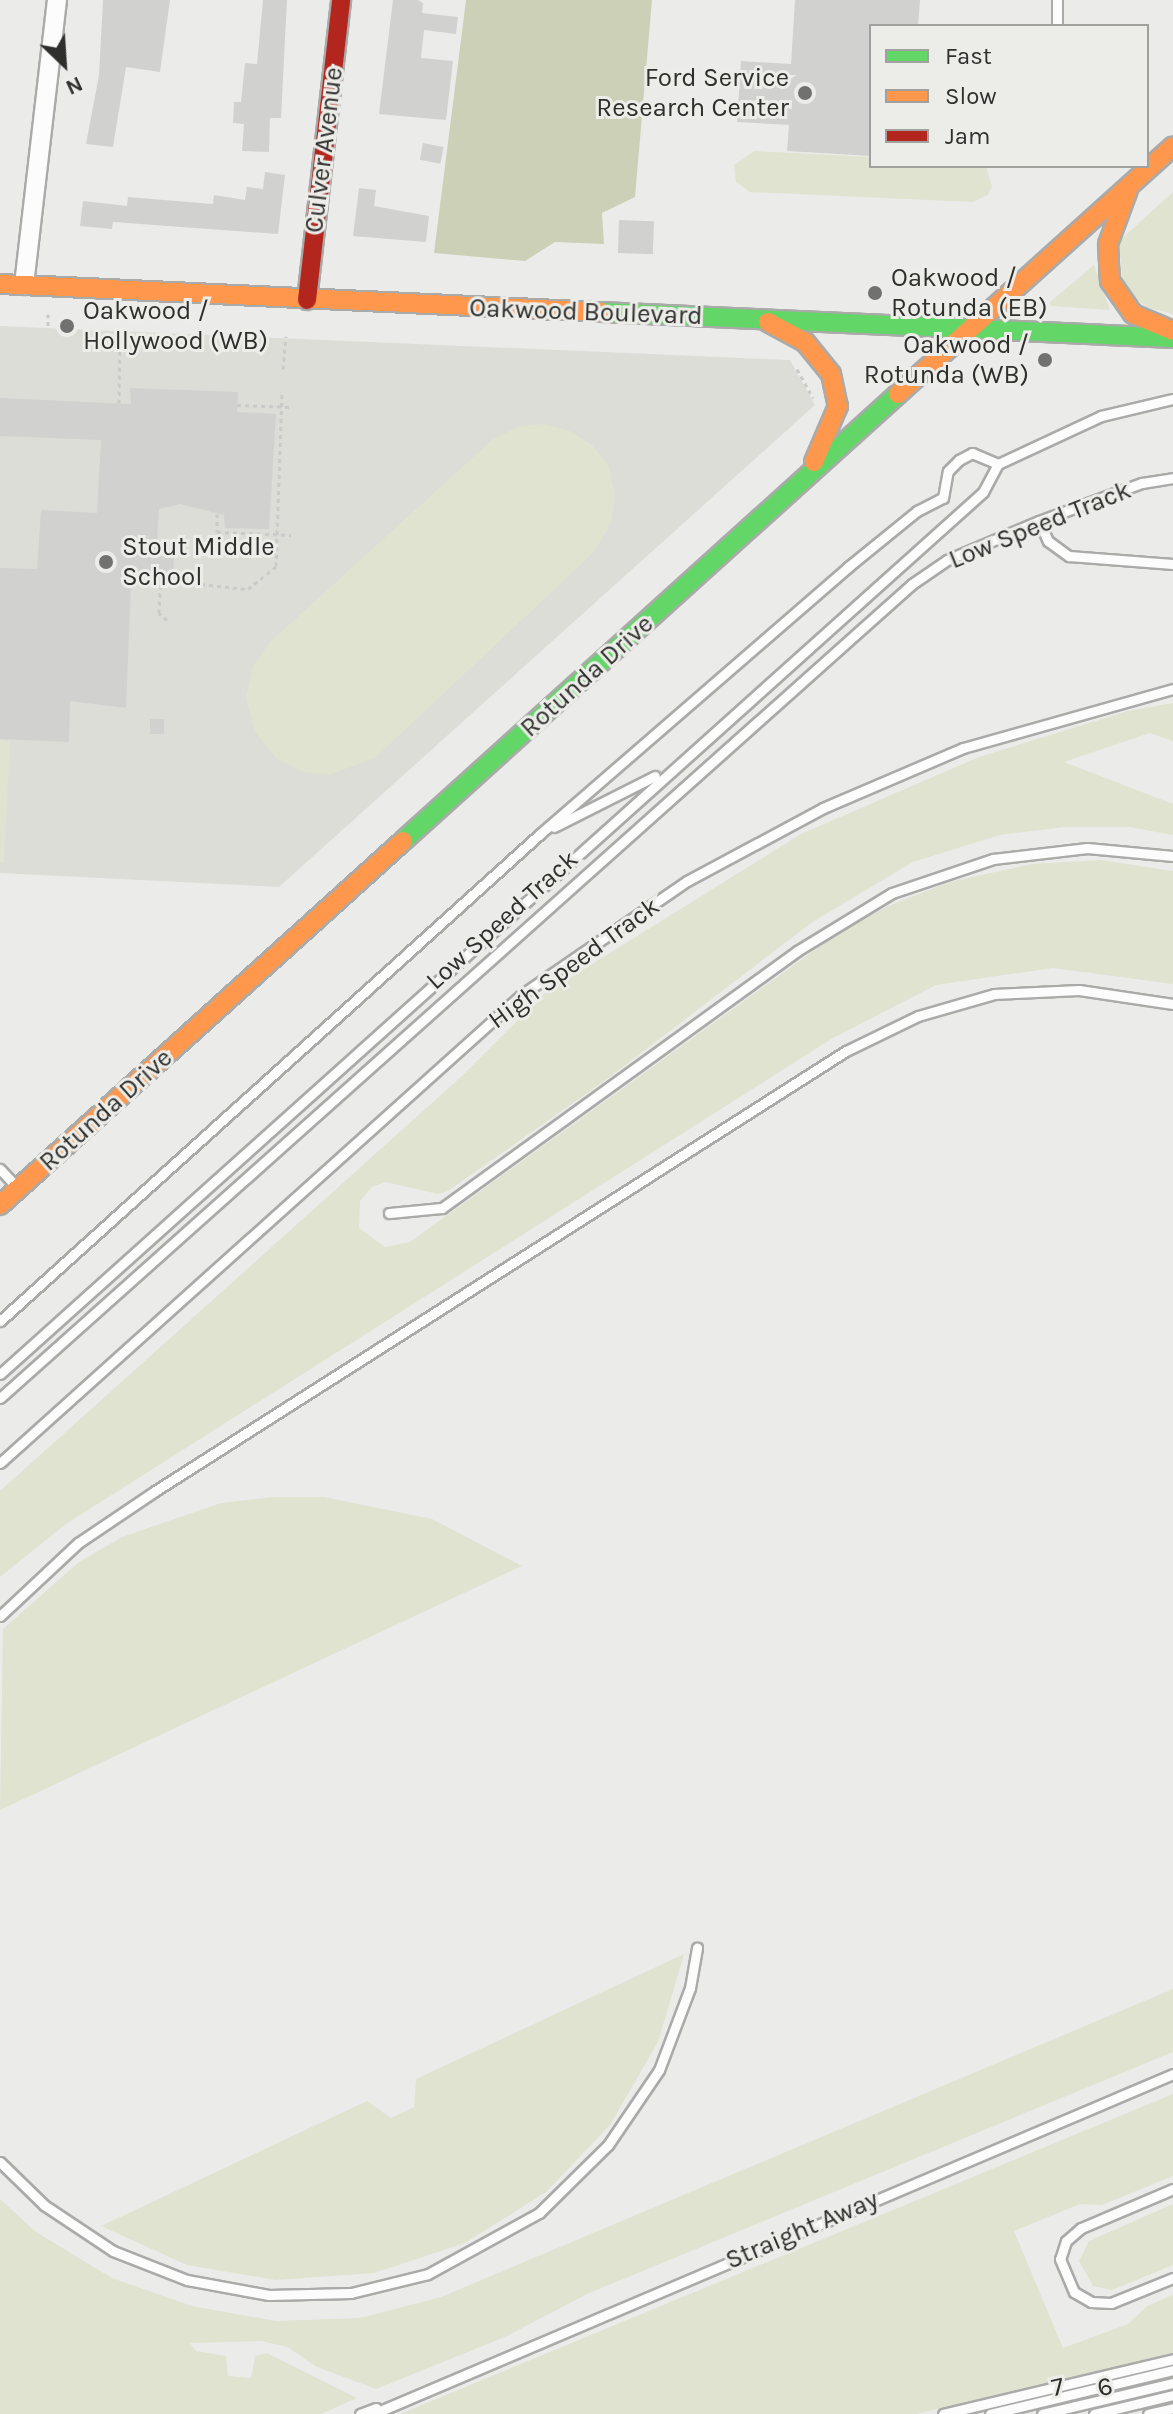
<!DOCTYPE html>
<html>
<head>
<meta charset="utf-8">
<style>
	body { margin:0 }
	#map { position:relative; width:1173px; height:2414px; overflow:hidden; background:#ebecea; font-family:Karla,sans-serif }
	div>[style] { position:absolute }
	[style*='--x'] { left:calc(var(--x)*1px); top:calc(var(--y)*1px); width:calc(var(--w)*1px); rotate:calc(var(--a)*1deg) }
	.built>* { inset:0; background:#dcddd6 }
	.green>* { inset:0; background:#dfe3d0 }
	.forest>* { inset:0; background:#ccd0b6 }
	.building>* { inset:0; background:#d1d2d0; transform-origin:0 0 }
	.path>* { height:3px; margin-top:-1.5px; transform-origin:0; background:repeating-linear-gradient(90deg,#cacac9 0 4px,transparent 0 8px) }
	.roads { filter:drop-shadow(2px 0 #aaaaa9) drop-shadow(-2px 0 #aaaaa9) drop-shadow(0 2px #aaaaa9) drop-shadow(0 -2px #aaaaa9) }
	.lane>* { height:9px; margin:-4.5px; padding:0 4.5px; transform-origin:4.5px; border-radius:4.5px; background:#fcfcfc }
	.street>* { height:18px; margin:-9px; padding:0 9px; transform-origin:9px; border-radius:9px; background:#fcfcfc }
	.fast>* { height:18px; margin:-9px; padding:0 9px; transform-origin:9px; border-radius:9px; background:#63d668 }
	.slow>* { height:18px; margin:-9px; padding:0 9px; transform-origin:9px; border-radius:9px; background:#ff974d }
	.jam>* { height:18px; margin:-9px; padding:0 9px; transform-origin:9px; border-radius:9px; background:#b3261e }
	.dots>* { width:22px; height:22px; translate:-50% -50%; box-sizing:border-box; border:4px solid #ecede9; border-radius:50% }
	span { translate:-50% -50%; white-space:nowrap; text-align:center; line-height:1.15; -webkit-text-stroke:6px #ecede9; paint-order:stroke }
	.poi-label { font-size:26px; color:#2f2f2e }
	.right { translate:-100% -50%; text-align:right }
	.left { translate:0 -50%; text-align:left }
	.street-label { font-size:26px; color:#2f2f2e }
	.legend { position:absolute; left:869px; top:24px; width:280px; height:144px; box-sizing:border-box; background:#ecede9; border:2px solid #a0a19e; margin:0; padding:10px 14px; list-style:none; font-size:24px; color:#2f2f2e }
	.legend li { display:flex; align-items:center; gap:16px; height:40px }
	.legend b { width:40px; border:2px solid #a0a19e }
	.north { position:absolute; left:24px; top:24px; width:80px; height:80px; -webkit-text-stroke:6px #ecede9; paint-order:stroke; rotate:155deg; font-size:22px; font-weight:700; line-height:32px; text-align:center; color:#2f2f2e }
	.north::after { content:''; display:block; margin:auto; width:28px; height:36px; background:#2f2f2e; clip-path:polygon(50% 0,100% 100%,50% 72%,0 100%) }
</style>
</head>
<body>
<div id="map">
	<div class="built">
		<i style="clip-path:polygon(0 326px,790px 360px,815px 405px,279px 887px,0 873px)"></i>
	</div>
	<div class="green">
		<i style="clip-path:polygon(754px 151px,871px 157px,871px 166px,986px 166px,992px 186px,988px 195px,973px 202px,750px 192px,736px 182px,734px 165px)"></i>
		<i style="clip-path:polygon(1173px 192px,1173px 314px,1147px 307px,1123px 289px,1119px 241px)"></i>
		<i style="clip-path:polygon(1094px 265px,1110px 310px,1051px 306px,1050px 302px)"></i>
		<i style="clip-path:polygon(543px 424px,570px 431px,592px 445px,609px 466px,615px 495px,611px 523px,594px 552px,375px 758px,329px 775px,303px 772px,277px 759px,255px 732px,246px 698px,253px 666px,271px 641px,492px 440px,519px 426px)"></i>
		<i style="clip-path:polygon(1173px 703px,1173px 741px,1150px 733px,1064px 762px,1173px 804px,1173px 835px,1129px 827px,1065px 827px,1000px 835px,913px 862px,811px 923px,607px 1079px,448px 1191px,438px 1194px,385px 1182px,372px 1187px,360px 1201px,359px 1228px,385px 1247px,410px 1242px,841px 931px,888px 906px,950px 882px,1032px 864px,1101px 860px,1173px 871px,1173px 984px,1053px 968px,936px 985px,833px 1038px,66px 1524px,0 1577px,0 1491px,462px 1076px,544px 994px,801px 834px,979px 757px,1128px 711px)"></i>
		<i style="clip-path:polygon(0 740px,10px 741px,4px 863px,0 863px)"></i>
		<i style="clip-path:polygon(273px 1497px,324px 1497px,432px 1519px,522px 1566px,0 1810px,3px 1629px,79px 1562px,122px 1537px,221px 1503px)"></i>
		<i style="clip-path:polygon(684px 1954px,658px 2042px,610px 2125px,546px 2192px,465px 2243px,374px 2273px,276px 2280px,187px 2265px,101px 2226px,367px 2101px,391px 2118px,414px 2107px,416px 2079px)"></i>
		<i style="clip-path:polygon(1173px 1989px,1173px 2052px,587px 2294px,505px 2337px,376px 2389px,317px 2367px,287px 2347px,262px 2341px,190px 2343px,196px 2351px,226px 2356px,228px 2376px,251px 2378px,255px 2356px,267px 2353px,357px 2398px,321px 2414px,0 2414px,0 2199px,36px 2232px,112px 2278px,192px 2306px,276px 2321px,360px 2318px,441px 2297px)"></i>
		<i style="clip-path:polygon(1173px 2094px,1173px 2176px,1102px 2205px,1080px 2204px,1014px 2231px,1063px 2348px,1128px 2324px,1147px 2306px,1173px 2295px,1173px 2353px,916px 2414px,400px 2414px)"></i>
		<i style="clip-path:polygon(1173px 2204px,1173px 2265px,1112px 2290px,1093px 2286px,1079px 2261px,1089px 2241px)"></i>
	</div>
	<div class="forest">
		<i style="clip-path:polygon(466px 0,652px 0,635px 197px,602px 213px,604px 244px,555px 242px,525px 261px,434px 253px)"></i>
	</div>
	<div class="building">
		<i style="clip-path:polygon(103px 0,170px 0,160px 72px,126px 67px,113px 147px,86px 144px,99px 75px)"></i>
		<i style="clip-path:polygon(263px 0,287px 0,281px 118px,270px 118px,269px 152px,242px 151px,244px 124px,233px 123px,234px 102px,241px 102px,245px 63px,257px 64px)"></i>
		<i style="clip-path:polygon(393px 0,418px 0,423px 3px,422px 13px,458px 17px,456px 34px,424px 30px,421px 58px,453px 61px,446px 120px,379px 114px)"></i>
		<i style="clip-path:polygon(795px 0,920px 0,918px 26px,871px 26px,871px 156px,787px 151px,789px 125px,737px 122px,741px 61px,791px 64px)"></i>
		<i style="left:423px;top:143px;width:21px;height:17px;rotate:11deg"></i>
		<i style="clip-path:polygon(265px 172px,285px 175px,278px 234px,113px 222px,112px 229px,80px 226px,83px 201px,127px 206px,128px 197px,213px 204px,214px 195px,245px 200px,247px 187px,263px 189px)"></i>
		<i style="clip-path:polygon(359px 188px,376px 190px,374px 206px,429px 216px,426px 242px,353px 236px)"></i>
		<i style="left:619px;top:220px;width:35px;height:33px;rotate:2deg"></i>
		<i style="clip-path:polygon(130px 388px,238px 392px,237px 412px,276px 414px,269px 529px,225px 528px,224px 515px,180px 504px,159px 509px,156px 556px,174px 557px,173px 575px,155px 574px,154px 586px,131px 585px,126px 708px,70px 701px,69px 742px,0 739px,0 568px,37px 569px,41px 510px,97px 513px,101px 440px,0 436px,0 398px,131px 404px)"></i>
		<i style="left:150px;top:719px;width:14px;height:15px"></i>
	</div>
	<div class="path">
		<i style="--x:48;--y:314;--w:12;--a:90"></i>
		<i style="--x:283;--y:369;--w:33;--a:-85"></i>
		<i style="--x:797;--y:369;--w:33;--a:61"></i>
		<i style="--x:119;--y:403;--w:74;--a:-89.2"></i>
		<i style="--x:237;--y:405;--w:54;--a:2.1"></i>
		<i style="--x:217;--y:514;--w:18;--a:90"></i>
		<i style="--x:217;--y:532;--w:74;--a:2.3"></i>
		<i style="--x:167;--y:620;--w:11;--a:-139"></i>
		<i style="--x:159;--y:613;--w:33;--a:-87"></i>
		<i style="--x:161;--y:580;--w:87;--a:5.9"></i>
		<i style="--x:248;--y:589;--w:36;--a:-39"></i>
		<i style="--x:276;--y:566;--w:172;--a:-88"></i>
	</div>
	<div class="roads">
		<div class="lane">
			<i style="--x:1057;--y:26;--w:26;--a:-90"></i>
			<i style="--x:1039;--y:521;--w:22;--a:66"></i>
			<i style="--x:1048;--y:541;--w:26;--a:36"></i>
			<i style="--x:1069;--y:556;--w:104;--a:4.4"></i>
			<i style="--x:554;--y:827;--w:113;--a:-26.8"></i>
			<i style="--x:0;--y:1169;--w:23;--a:47"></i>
			<i style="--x:389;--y:1213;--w:53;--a:-5.4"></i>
			<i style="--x:442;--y:1208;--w:438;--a:-35.9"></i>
			<i style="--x:797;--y:951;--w:111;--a:-31.4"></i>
			<i style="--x:892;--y:893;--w:107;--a:-18.6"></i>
			<i style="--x:993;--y:859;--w:95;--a:-6.7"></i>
			<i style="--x:1087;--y:848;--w:86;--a:5.3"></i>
			<i style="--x:0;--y:1321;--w:727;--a:-42.05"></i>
			<i style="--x:540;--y:834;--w:408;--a:-40.9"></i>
			<i style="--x:848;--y:567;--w:89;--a:-39.1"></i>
			<i style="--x:917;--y:511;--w:29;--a:-27"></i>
			<i style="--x:943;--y:498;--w:27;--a:-80"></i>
			<i style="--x:948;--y:471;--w:16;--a:-45"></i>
			<i style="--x:959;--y:460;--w:15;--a:-28"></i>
			<i style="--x:972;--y:453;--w:28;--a:23"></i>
			<i style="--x:998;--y:464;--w:114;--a:-25"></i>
			<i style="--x:1101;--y:416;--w:74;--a:-13.3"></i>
			<i style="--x:0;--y:1374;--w:1321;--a:-41.9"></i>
			<i style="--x:983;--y:492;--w:32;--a:-62"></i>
			<i style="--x:0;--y:1398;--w:1222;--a:-41.75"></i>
			<i style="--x:912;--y:584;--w:42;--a:-34.4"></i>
			<i style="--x:947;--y:560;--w:100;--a:-23"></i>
			<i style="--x:1039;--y:521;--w:110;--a:-20.3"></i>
			<i style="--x:1142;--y:483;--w:31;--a:-9"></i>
			<i style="--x:0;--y:1463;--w:700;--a:-41.93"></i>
			<i style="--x:521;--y:995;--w:201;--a:-34.5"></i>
			<i style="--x:687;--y:881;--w:154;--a:-28.2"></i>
			<i style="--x:823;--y:808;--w:152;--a:-23.2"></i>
			<i style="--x:963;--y:748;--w:218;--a:-15.7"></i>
			<i style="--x:0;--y:1616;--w:107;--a:-43.1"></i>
			<i style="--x:78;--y:1543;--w:93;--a:-34"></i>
			<i style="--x:155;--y:1491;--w:819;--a:-32.49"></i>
			<i style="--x:846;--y:1051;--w:80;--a:-25.9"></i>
			<i style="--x:918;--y:1016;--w:79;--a:-16.1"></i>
			<i style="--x:994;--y:994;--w:85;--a:-2.7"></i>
			<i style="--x:1079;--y:990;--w:95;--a:8.5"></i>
			<i style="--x:0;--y:2162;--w:62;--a:44.3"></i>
			<i style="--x:44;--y:2205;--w:83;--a:33.7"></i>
			<i style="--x:113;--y:2251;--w:79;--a:21.4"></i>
			<i style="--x:187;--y:2280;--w:83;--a:10.4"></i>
			<i style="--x:269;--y:2295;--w:82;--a:-1.4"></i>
			<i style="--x:351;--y:2293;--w:79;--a:-13.9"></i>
			<i style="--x:428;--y:2274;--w:127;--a:-28.8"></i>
			<i style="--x:539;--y:2213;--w:97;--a:-44.6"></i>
			<i style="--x:608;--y:2145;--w:91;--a:-55.8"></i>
			<i style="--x:659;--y:2070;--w:88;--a:-69.3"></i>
			<i style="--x:690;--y:1988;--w:41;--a:-80.1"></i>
			<i style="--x:1173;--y:2189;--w:100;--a:157"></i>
			<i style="--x:1081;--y:2228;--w:20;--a:139"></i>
			<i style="--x:1066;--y:2241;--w:19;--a:108"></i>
			<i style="--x:1060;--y:2259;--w:36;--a:67"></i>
			<i style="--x:1074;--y:2292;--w:20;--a:30"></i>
			<i style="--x:1091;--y:2302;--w:20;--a:3"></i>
			<i style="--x:1111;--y:2303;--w:67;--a:-22"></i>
			<i style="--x:360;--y:2414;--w:17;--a:-21"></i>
			<i style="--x:373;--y:2414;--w:869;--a:-23.03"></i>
			<i style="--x:943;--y:2414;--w:236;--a:-13.4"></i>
			<i style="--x:990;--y:2414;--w:188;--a:-13.5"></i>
			<i style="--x:1042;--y:2414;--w:135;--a:-13.3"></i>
			<i style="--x:1094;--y:2414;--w:81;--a:-13.5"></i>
			<i style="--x:1148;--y:2414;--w:26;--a:-13"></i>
		</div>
		<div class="street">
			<i style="--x:24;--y:285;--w:287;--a:-83.4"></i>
		</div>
		<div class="fast">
			<i style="--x:601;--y:312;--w:573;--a:2.6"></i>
			<i style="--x:403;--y:841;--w:667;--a:-42.08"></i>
		</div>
		<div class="slow">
			<i style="--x:1128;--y:190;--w:58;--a:110.3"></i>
			<i style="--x:1108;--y:244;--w:37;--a:87"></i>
			<i style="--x:1110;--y:281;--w:40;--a:55.1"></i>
			<i style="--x:1133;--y:314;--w:43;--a:23"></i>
			<i style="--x:0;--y:284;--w:602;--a:2.67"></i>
			<i style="--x:768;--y:322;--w:42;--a:28.4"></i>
			<i style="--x:805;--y:342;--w:41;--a:50.9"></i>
			<i style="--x:831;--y:374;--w:33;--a:78"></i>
			<i style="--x:838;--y:406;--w:61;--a:113.2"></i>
			<i style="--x:898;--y:394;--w:370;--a:-42"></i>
			<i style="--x:0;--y:1205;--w:543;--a:-42.09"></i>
		</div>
		<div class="jam">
			<i style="--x:307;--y:300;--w:302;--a:-83.5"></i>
		</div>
	</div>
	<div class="dots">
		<i style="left:805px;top:93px;background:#717170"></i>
		<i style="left:875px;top:293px;background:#717170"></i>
		<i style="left:67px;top:326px;background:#717170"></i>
		<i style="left:1045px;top:360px;background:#717170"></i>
		<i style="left:106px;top:562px;background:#717170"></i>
	</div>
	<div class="poi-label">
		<span class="right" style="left:789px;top:93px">Ford Service<br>Research Center</span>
		<span class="left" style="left:891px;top:293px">Oakwood /<br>Rotunda (EB)</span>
		<span class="left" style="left:83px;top:326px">Oakwood /<br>Hollywood (WB)</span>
		<span class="right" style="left:1029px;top:360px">Oakwood /<br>Rotunda (WB)</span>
		<span class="left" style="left:122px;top:562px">Stout Middle<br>School</span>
	</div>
	<div class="street-label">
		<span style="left:324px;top:150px;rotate:-83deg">Culver Avenue</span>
		<span style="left:586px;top:312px;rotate:2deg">Oakwood Boulevard</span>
		<span style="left:1040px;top:525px;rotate:-22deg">Low Speed Track</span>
		<span style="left:587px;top:676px;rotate:-42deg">Rotunda Drive</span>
		<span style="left:502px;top:920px;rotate:-42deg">Low Speed Track</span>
		<span style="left:574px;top:963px;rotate:-36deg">High Speed Track</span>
		<span style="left:106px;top:1110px;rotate:-42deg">Rotunda Drive</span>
		<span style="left:802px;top:2230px;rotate:-23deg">Straight Away</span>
		<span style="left:1058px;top:2387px;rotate:-13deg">7</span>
		<span style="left:1105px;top:2387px;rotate:-13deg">6</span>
	</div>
	<ul class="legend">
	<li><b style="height:10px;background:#63d668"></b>Fast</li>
	<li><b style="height:10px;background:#ff974d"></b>Slow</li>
	<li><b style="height:10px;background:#b3261e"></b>Jam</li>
	</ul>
	<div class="north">N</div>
</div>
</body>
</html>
